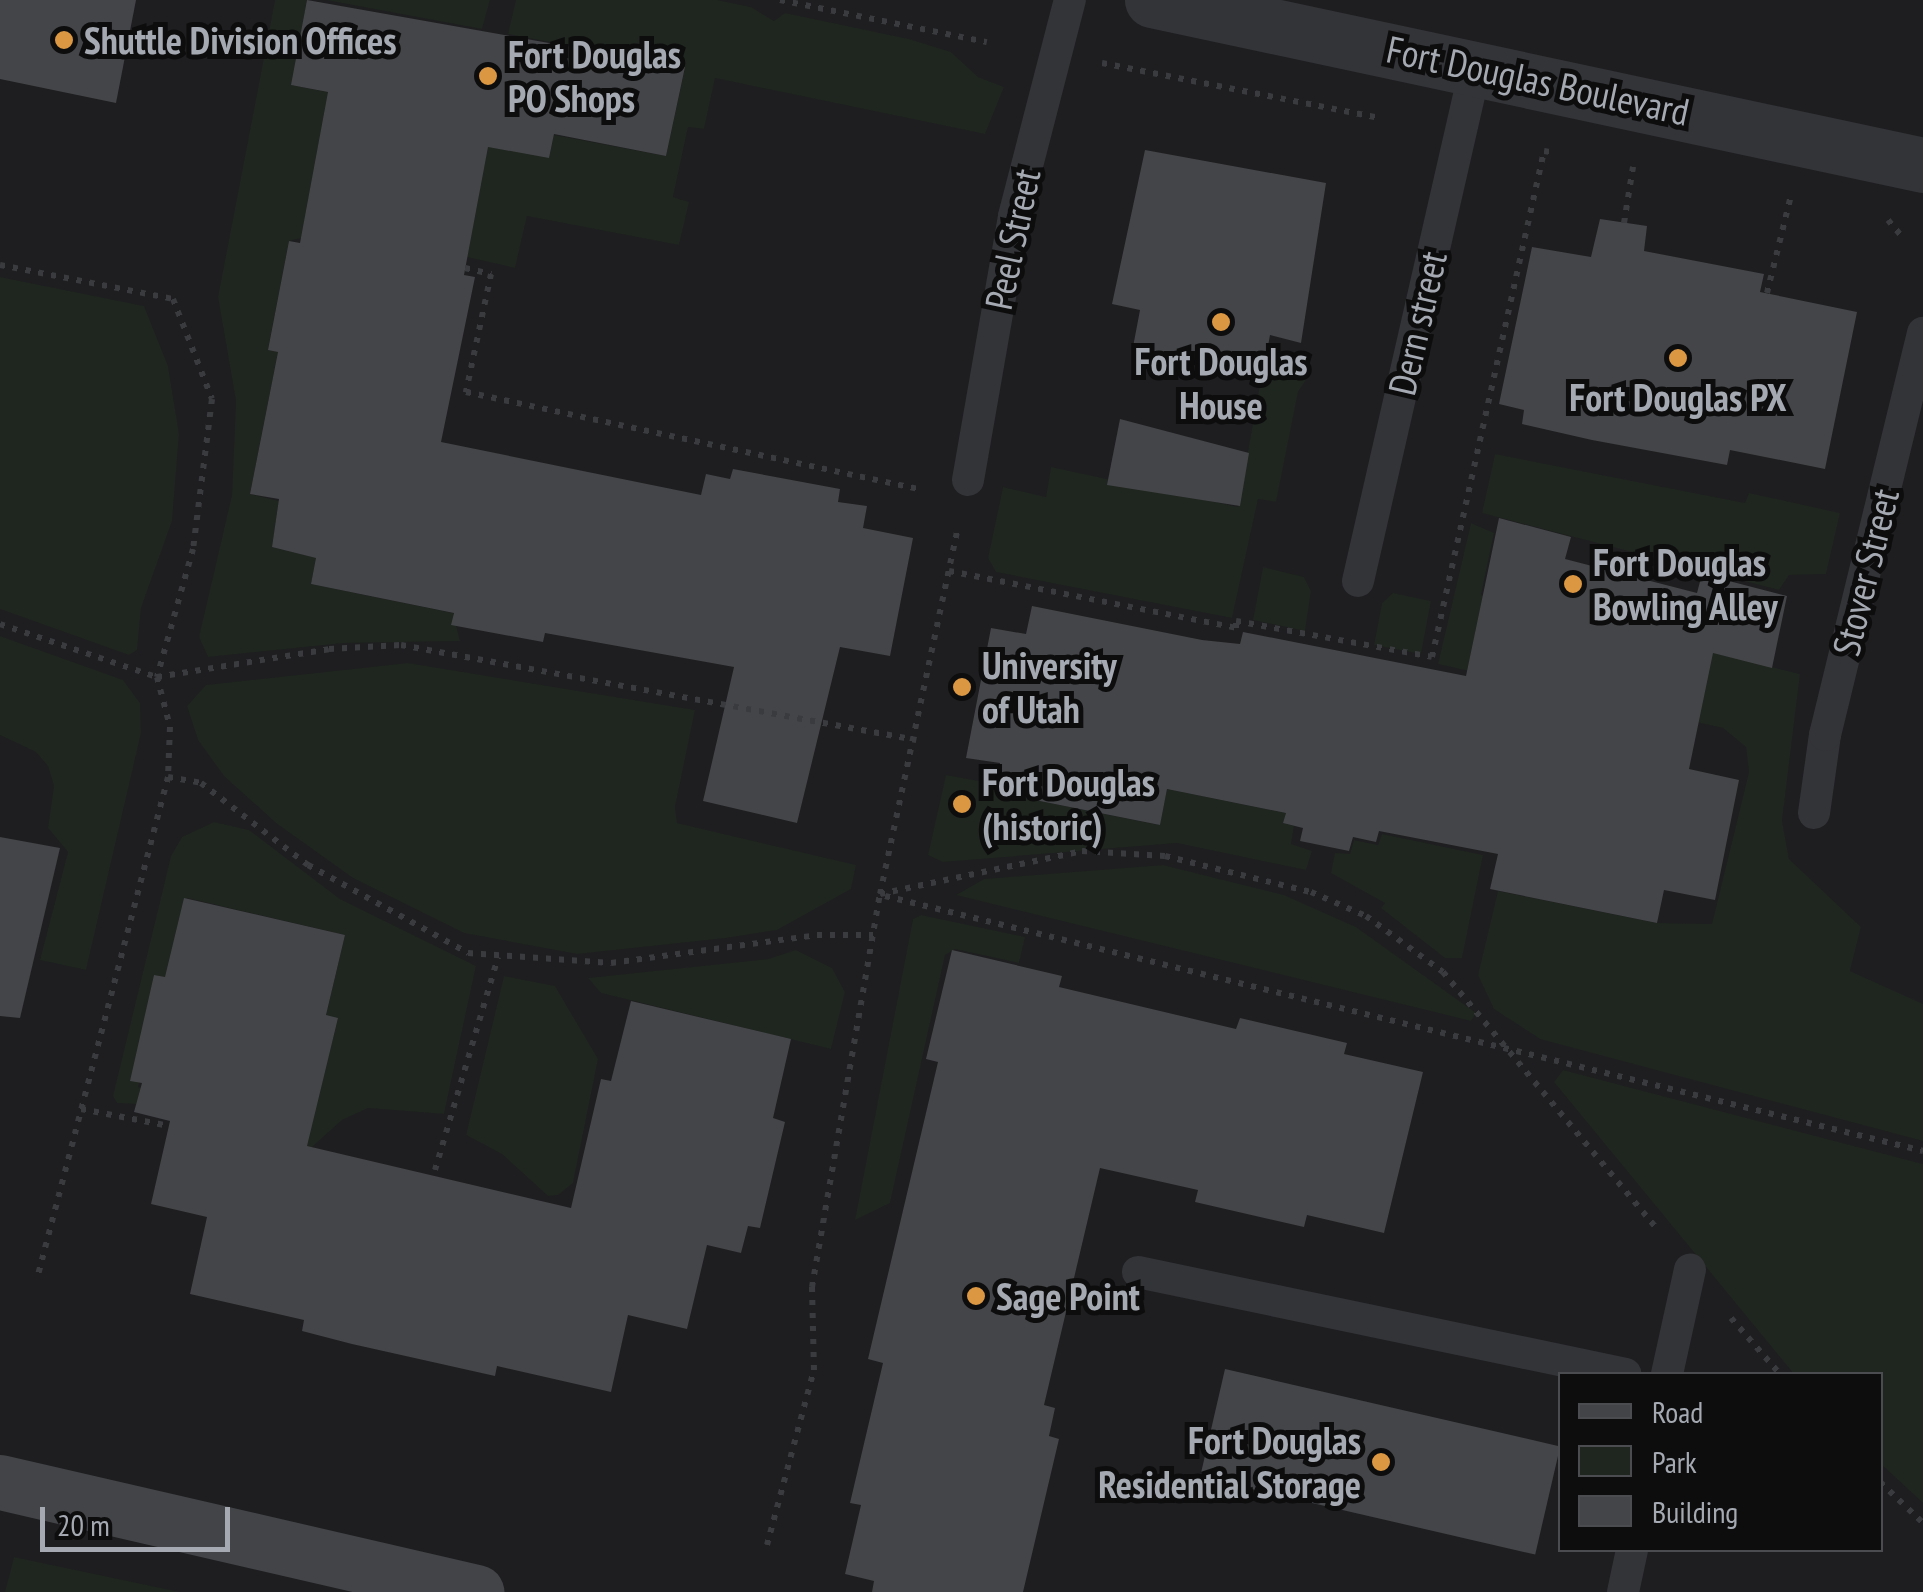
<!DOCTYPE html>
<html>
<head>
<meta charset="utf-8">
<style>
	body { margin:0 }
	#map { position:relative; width:1923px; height:1592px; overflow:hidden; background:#121213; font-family:"PT Sans Narrow",sans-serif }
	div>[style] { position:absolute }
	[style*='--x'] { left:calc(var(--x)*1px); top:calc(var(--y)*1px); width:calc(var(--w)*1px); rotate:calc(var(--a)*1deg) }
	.built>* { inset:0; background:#1e1e20 }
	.green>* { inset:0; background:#1f251f }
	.building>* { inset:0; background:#444548; transform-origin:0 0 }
	.path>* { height:6px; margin-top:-3px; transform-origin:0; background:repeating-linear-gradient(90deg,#393b3e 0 5px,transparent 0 13px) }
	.lane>* { height:32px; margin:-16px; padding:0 16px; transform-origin:16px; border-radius:16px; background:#333438 }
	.street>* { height:55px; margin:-27.5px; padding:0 27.5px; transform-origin:27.5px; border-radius:27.5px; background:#333438 }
	.secondary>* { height:55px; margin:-27.5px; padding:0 27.5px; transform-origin:27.5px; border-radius:27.5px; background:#424447 }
	.dots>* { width:28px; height:28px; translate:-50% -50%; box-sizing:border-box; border:5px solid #0d0d0e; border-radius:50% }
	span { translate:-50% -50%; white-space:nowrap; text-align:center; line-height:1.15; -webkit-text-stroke:10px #0d0d0e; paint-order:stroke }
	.poi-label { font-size:38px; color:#a5aab2; font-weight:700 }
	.left { translate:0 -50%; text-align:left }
	.right { translate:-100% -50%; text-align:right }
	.street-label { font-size:38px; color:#a5aab2 }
	.legend { position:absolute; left:1558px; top:1372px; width:325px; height:180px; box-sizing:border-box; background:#0d0d0e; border:2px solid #4a4c50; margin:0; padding:12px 18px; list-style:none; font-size:30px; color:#a5aab2 }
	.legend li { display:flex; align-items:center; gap:20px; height:50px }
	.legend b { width:50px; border:2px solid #4a4c50 }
	.scale { position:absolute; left:40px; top:1507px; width:190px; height:45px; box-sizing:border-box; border:5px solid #a5aab2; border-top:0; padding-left:12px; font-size:30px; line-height:35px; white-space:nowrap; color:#a5aab2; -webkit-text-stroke:8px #0d0d0e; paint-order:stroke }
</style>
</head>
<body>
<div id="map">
	<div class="built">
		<i style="clip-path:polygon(evenodd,0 0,1923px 0,1923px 1592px,0 1592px,0 0,1560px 1374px,1880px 1374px,1880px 1550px,1560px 1550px,1560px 1374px)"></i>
	</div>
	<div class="green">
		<i style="clip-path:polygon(275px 0,307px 0,292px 85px,405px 108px,549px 157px,554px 135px,666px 156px,685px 68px,508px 34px,516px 0,717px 0,751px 7px,774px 21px,785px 13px,909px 39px,951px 52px,978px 77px,1004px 87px,985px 134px,715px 78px,704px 129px,688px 127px,673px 197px,689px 202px,679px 245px,527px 216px,515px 268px,467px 257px,479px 195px,289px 241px,268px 349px,278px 352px,250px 494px,279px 501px,272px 547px,317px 558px,311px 584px,453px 613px,460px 641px,344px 643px,208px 657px,199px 637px,232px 495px,236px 401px,218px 297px)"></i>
		<i style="clip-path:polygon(326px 0,490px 0,482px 29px)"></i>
		<i style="clip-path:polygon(0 277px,144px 306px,168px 366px,179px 434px,172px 521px,141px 608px,137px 650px,129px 655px,0 609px)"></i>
		<i style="clip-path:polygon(1264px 362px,1294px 367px,1307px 378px,1298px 392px,1276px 502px,1258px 499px,1232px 618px,996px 572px,988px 558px,1003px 487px,1046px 497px,1051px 467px,1238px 507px)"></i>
		<i style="clip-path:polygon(1495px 454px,1745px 503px,1749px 493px,1840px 513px,1826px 574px,1789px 575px,1779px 590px,1482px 513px)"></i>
		<i style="clip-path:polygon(1471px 523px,1494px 533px,1481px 595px,1800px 674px,1782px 821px,1789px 859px,1861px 927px,1850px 971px,1923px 1004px,1923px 1141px,1540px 1039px,1494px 1009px,1478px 975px,1498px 891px,1657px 923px,1712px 924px,1749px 772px,1746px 747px,1723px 728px,1438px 664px)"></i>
		<i style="clip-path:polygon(1263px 567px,1304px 577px,1311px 591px,1305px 631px,1253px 620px)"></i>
		<i style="clip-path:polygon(1393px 593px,1431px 601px,1421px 654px,1374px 645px,1382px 603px)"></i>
		<i style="clip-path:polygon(0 636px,123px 680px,140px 703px,141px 733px,86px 970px,40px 960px,68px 852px,48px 828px,54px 786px,48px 766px,36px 752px,0 735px)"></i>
		<i style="clip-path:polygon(408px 663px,695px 710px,675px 807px,677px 823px,856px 865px,851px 889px,777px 930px,726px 938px,577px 954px,464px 933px,353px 878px,276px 823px,224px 776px,198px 740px,187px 706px,206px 685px)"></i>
		<i style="clip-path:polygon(946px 775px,996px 784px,995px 792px,1159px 825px,1167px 789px,1286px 813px,1284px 823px,1294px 826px,1291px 844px,1312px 851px,1306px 870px,1177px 843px,943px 862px,928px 855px)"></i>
		<i style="clip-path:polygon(214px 822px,249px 830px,340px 899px,476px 966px,444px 1114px,368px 1108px,342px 1120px,302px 1156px,338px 1019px,326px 1015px,345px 935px,187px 898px,138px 1087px,147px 1089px,136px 1104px,117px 1103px,113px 1096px,171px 856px,182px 837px)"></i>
		<i style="clip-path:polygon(1382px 834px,1483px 855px,1462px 958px,1445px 958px,1381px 908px,1385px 903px,1331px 873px,1335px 853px,1350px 854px,1354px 840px,1378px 845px)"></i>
		<i style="clip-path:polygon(1163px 865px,1284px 895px,1356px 927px,1476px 1013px,1471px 1021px,956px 895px,984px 879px)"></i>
		<i style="clip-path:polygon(921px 915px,1025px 937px,1019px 963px,955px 949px,945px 955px,890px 1203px,855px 1220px,913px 919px)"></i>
		<i style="clip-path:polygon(796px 950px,832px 968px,845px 992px,831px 1049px,601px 993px,588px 978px,768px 959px)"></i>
		<i style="clip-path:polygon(504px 976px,555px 986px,598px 1059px,573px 1183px,558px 1195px,548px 1196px,502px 1154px,466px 1135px)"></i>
		<i style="clip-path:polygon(1563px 1070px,1923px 1164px,1923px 1503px,1881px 1464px,1880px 1374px,1794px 1374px,1554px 1082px)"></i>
		<i style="clip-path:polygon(14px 1557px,180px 1592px,5px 1592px)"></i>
	</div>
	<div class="building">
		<i style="clip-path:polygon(0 0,136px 0,116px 103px,0 79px)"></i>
		<i style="clip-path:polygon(307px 0,685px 67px,666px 156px,554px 134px,549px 158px,488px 147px,464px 275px,475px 277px,441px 442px,701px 495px,706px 474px,730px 479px,733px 469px,840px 489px,838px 502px,867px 506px,863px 528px,913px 538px,890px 656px,840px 647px,797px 823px,703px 801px,734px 667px,545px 633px,543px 642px,451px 625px,454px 613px,311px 584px,316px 558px,272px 547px,279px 499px,250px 494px,278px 352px,268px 350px,289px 241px,300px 243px,328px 92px,291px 85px)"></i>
		<i style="clip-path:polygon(1145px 150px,1326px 183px,1301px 343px,1270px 335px,1263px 373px,1133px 347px,1140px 310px,1112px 304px)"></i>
		<i style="clip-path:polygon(1600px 219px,1647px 226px,1644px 251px,1764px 274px,1760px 292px,1857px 312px,1825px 469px,1730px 450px,1727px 465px,1592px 440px,1522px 424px,1524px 410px,1499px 404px,1532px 247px,1591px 257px)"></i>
		<i style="clip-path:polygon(1120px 419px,1249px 453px,1240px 506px,1107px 485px)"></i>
		<i style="clip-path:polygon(1499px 518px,1571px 537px,1565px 559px,1697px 593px,1702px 574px,1787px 596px,1772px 668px,1713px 653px,1689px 769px,1739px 780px,1715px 900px,1664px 890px,1657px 923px,1490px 889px,1498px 854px,1379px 831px,1376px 842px,1353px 837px,1349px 851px,1300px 841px,1303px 828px,1283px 823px,1286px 813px,1167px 789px,1160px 825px,995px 792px,1000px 763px,966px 758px,991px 628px,1026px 634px,1032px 606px,1202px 640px,1240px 644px,1243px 632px,1466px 676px)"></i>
		<i style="clip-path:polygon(0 837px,60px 848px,20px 1018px,0 1016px)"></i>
		<i style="clip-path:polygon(184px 898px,345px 935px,326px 1015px,338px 1018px,307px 1146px,460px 1182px,571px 1208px,601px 1079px,611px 1081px,631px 1001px,791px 1039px,773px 1118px,785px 1122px,760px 1228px,748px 1226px,741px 1253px,707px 1245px,687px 1329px,628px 1315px,611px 1392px,497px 1366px,495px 1376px,352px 1344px,302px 1331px,304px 1320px,190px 1294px,207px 1217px,151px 1204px,170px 1121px,134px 1112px,142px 1083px,130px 1081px,154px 975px,165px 977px)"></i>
		<i style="clip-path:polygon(952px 950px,1062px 976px,1059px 987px,1236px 1029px,1240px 1018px,1347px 1043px,1344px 1054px,1423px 1072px,1384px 1233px,1307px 1215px,1304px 1227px,1195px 1202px,1198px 1190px,1100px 1168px,1044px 1405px,1055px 1408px,1049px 1436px,1059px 1439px,1023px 1592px,872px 1592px,874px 1581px,845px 1574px,861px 1505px,850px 1503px,883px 1363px,868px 1359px,938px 1062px,926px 1059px)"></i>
		<i style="left:1225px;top:1369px;width:344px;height:111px;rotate:13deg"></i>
	</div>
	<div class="path">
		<i style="--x:780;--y:0;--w:211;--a:11.5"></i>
		<i style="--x:1102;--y:63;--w:283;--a:11.2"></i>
		<i style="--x:1888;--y:220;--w:23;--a:50"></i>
		<i style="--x:1624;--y:223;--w:57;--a:-80.9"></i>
		<i style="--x:0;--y:265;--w:176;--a:11.1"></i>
		<i style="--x:173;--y:299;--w:107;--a:68.7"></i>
		<i style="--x:212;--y:399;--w:151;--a:97.2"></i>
		<i style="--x:193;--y:549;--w:133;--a:105.7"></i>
		<i style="--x:157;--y:677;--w:52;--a:75.4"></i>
		<i style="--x:170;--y:727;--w:50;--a:92.3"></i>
		<i style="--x:168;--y:777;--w:519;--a:104.63"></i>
		<i style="--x:465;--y:268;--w:27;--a:13"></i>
		<i style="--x:491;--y:274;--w:121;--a:102"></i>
		<i style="--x:466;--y:392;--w:467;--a:12.1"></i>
		<i style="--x:1767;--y:293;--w:101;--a:-76.2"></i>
		<i style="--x:949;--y:571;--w:293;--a:11.2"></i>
		<i style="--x:1236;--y:628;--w:7;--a:-90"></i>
		<i style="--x:1236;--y:621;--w:199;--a:10.4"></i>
		<i style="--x:1432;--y:657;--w:518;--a:-77.52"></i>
		<i style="--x:1544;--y:151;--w:11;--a:10"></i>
		<i style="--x:0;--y:624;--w:166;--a:18.7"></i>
		<i style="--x:157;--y:677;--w:174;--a:-9.2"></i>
		<i style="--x:329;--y:649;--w:72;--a:-3.2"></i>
		<i style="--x:401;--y:645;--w:524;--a:10.45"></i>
		<i style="--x:168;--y:777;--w:34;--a:10"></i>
		<i style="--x:201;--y:783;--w:135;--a:37.5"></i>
		<i style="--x:308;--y:865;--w:183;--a:28.8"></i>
		<i style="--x:468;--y:953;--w:143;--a:4"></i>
		<i style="--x:611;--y:963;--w:208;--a:-7.7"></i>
		<i style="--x:817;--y:935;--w:56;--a:0"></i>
		<i style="--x:880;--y:894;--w:207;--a:-12"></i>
		<i style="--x:1082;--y:851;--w:83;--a:3.4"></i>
		<i style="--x:1165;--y:856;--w:150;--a:13.9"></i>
		<i style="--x:1311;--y:892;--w:60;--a:23.6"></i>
		<i style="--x:1366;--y:916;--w:95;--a:36"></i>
		<i style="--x:1443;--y:972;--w:337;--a:50.2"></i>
		<i style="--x:885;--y:896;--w:1069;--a:13.8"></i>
		<i style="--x:81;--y:1109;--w:90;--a:10.9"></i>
		<i style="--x:435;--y:1170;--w:222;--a:-73.5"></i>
		<i style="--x:1731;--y:1318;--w:74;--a:48.8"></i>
		<i style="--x:1880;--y:1482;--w:59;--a:43.6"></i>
		<i style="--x:767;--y:1545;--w:181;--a:-75"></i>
		<i style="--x:814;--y:1370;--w:83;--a:-91.4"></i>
		<i style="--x:812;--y:1287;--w:399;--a:-80.2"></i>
		<i style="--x:880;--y:894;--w:376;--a:-78"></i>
	</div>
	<div class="lane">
		<i style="--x:968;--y:480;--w:268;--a:-80.1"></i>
		<i style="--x:1014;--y:216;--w:223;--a:-75.5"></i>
		<i style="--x:1358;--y:581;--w:529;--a:-77.12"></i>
		<i style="--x:1814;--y:813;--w:79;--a:-82"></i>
		<i style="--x:1825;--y:735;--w:414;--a:-76.3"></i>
		<i style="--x:1138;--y:1272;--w:498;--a:11.8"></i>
		<i style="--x:1667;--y:1374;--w:107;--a:-77.6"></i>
		<i style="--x:1623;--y:1592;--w:43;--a:-77.9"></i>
	</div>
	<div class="street">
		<i style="--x:1152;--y:0;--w:788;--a:12.08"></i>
	</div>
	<div class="secondary">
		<i style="--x:0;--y:1482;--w:489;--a:13"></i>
	</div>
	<div class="dots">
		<i style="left:64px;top:40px;background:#db9742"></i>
		<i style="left:488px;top:76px;background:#db9742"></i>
		<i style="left:1221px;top:322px;background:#db9742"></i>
		<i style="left:1678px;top:358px;background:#db9742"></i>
		<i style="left:1573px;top:584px;background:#db9742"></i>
		<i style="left:962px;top:687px;background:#db9742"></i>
		<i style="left:962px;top:804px;background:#db9742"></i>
		<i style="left:976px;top:1296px;background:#db9742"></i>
		<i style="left:1381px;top:1462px;background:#db9742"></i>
	</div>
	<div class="poi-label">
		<span class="left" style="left:84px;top:40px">Shuttle Division Offices</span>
		<span class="left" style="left:508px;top:76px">Fort Douglas<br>PO Shops</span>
		<span style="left:1221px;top:383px">Fort Douglas<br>House</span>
		<span style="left:1678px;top:397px">Fort Douglas PX</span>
		<span class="left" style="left:1593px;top:584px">Fort Douglas<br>Bowling Alley</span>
		<span class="left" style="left:982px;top:687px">University<br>of Utah</span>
		<span class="left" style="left:982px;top:804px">Fort Douglas<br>(historic)</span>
		<span class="left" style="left:996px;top:1296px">Sage Point</span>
		<span class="right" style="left:1361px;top:1462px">Fort Douglas<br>Residential Storage</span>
	</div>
	<div class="street-label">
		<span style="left:1538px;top:80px;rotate:12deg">Fort Douglas Boulevard</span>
		<span style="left:1012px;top:239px;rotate:-78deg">Peel Street</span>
		<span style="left:1417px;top:323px;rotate:-77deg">Dern street</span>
		<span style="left:1865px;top:572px;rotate:-76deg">Stover Street</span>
	</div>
	<ul class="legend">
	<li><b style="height:12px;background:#424447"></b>Road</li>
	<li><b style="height:28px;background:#1f251f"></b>Park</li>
	<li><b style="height:28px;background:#444548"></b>Building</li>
	</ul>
	<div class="scale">20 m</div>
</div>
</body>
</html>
